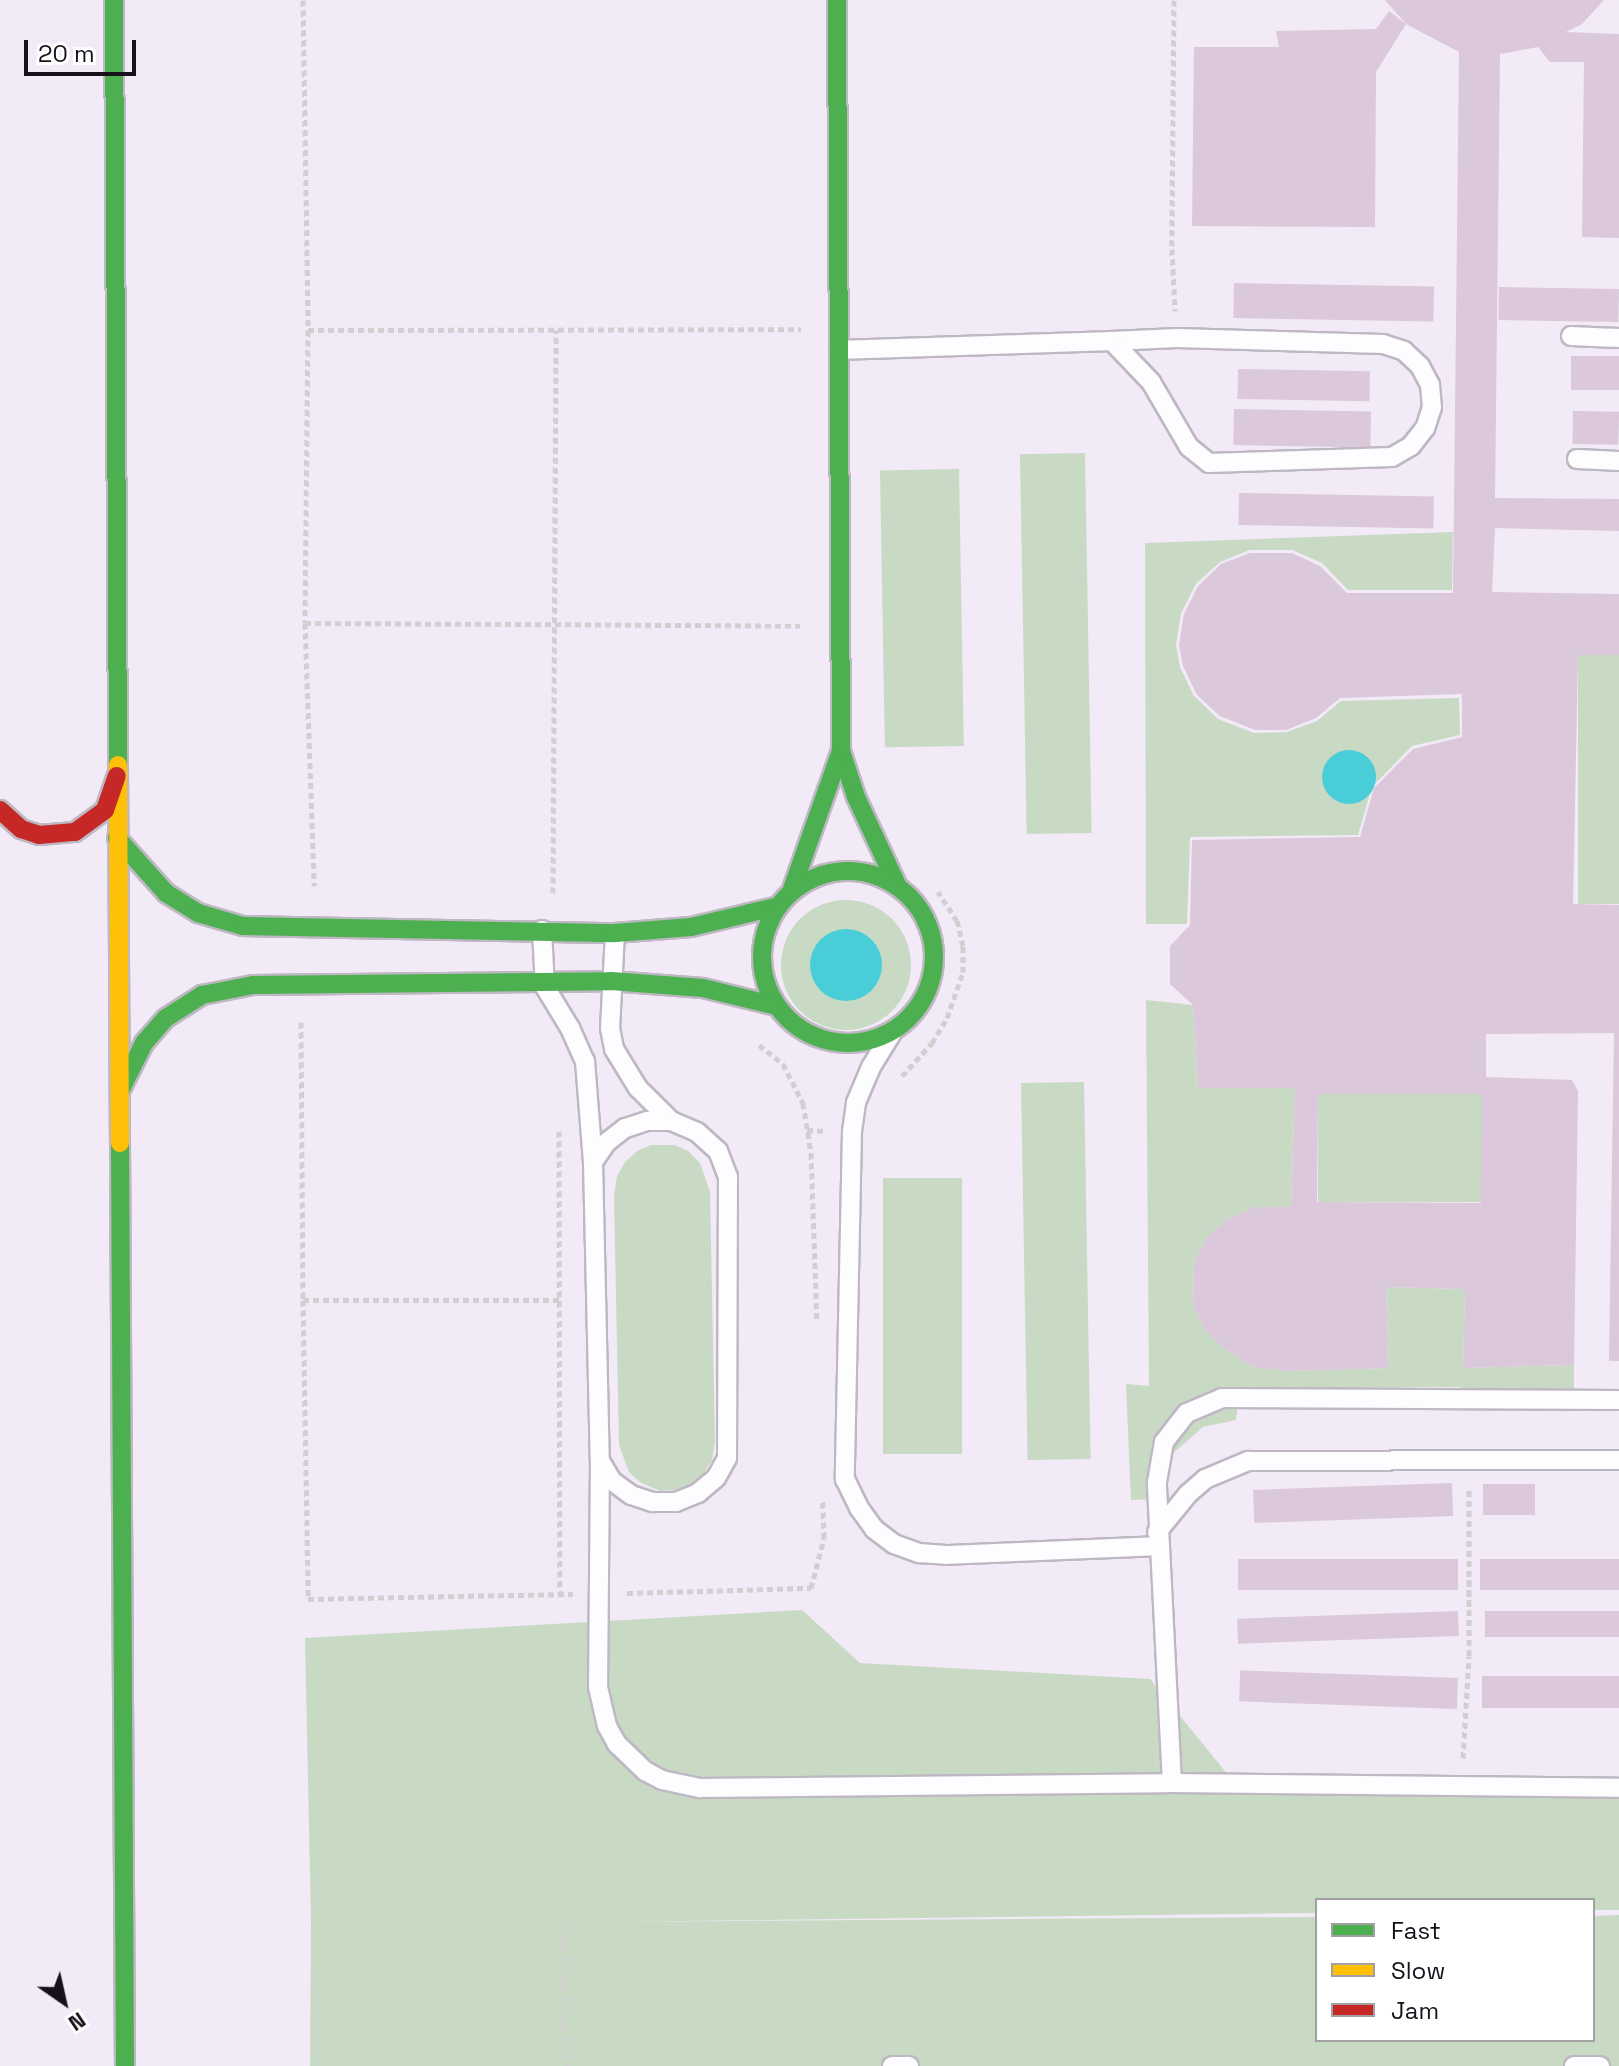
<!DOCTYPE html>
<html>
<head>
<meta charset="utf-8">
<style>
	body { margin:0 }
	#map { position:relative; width:1619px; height:2066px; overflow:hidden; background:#f2eaf6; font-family:"Space Grotesk",sans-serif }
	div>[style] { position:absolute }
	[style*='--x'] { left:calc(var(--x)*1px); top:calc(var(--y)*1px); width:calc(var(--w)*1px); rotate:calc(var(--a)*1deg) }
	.green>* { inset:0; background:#c8dac4; transform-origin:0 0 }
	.round { border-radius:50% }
	.water>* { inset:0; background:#49cdd8 }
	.building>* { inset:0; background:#dbc8da; transform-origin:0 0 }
	.path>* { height:5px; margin-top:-2.5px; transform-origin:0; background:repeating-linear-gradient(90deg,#d2cfd3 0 6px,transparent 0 10px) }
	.roads { filter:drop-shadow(2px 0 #beb8c2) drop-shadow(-2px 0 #beb8c2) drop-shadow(0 2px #beb8c2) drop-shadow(0 -2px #beb8c2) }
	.lane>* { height:18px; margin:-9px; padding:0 9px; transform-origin:9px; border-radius:9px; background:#fdfcfe }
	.fast>* { height:18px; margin:-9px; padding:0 9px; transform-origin:9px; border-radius:9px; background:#4caf50 }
	.fast>.ring { margin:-9px; padding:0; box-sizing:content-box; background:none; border:18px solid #4caf50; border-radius:50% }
	.slow>* { height:18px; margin:-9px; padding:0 9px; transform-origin:9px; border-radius:9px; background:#ffc107 }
	.jam>* { height:18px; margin:-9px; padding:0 9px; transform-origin:9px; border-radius:9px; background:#c62828 }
	span { translate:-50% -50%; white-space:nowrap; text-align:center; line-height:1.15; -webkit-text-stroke:7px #fff; paint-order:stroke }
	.legend { position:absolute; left:1315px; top:1898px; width:280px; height:144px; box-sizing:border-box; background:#fff; border:2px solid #a2a0a3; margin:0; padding:10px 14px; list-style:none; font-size:24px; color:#17111a }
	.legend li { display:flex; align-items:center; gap:16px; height:40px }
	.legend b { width:40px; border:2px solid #a2a0a3 }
	.north { position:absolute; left:24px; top:1962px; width:80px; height:80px; -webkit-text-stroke:6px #fff; paint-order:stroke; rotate:146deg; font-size:22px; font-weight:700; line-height:32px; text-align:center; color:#17111a }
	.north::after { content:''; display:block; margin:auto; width:28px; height:36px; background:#17111a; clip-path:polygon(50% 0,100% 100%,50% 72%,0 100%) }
	.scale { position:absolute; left:24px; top:40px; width:112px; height:36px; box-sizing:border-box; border:4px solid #17111a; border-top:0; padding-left:10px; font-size:24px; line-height:28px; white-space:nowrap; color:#17111a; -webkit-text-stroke:6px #fff; paint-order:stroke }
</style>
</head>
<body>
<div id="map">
	<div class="green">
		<i style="left:1085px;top:453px;width:380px;height:65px;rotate:89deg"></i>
		<i style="left:959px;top:469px;width:277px;height:79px;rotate:89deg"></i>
		<i style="clip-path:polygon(1453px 532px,1452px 590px,1348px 590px,1322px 563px,1292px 550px,1250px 550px,1220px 562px,1196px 584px,1181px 613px,1176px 645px,1180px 667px,1194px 696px,1218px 719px,1254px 733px,1287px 732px,1317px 721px,1341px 701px,1459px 698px,1460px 735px,1412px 746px,1372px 787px,1358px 835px,1190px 837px,1187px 924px,1146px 924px,1145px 543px)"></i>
		<i style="left:1578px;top:655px;width:41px;height:249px"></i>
		<i class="round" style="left:781px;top:900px;width:130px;height:130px"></i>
		<i style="clip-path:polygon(1146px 1000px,1193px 1005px,1198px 1087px,1295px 1088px,1291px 1207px,1256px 1207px,1227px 1219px,1207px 1237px,1194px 1262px,1193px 1306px,1205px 1331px,1225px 1349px,1254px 1367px,1286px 1371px,1389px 1368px,1386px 1287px,1465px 1289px,1463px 1368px,1574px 1365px,1574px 1391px,1468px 1395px,1460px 1387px,1240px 1389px,1236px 1420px,1203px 1427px,1171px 1455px,1158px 1499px,1131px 1500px,1126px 1384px,1149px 1386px)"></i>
		<i style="left:1084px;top:1082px;width:377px;height:63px;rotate:89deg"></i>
		<i style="left:1318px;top:1094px;width:164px;height:108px"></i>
		<i style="clip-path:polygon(651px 1145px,675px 1145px,688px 1151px,700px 1163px,710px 1192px,715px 1441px,712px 1460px,703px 1474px,691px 1485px,676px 1490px,660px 1491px,640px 1482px,629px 1472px,619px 1445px,614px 1196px,617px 1176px,625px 1162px,637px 1151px)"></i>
		<i style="left:883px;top:1178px;width:79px;height:276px"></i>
		<i style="clip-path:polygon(802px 1610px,860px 1663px,1150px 1679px,1242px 1792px,1619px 1791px,1619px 1910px,1593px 1910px,1593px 1900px,1317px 1900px,1317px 1913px,598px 1922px,1317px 1917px,1317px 2040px,1593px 2040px,1593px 1916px,1619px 1915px,1619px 2066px,310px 2066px,311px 1923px,305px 1638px)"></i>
	</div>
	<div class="water">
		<i class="round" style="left:1322px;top:750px;width:54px;height:54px"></i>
		<i class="round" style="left:810px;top:929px;width:72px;height:72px"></i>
	</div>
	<div class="building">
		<i style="clip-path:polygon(evenodd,1385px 0,1604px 0,1582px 24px,1566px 32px,1619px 34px,1619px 238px,1582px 237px,1584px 62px,1550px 62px,1538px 47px,1500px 54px,1495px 498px,1619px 499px,1619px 531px,1495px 528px,1492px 592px,1619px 594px,1619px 655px,1578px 655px,1573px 904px,1619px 905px,1619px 1361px,1609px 1361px,1614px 1033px,1486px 1034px,1486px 1077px,1572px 1080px,1578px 1091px,1574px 1365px,1463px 1368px,1465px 1289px,1386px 1287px,1389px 1368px,1286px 1371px,1254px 1367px,1225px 1349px,1205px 1331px,1193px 1306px,1194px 1262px,1207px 1237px,1227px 1219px,1256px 1207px,1291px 1207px,1295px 1088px,1198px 1088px,1193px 1005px,1170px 984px,1170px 946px,1190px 925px,1192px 840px,1360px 837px,1374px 788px,1413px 749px,1462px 737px,1462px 694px,1340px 698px,1316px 718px,1286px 730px,1255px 730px,1220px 716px,1197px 695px,1183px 666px,1179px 645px,1184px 614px,1198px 586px,1221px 564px,1250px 553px,1292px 553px,1320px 566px,1347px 593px,1453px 593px,1459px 52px,1406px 24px,1376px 72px,1375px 227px,1192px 226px,1194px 47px,1279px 47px,1276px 31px,1376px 29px,1389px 11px,1406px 24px,1385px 0,1318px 1094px,1482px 1094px,1481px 1203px,1317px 1202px,1318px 1094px)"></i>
		<i style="left:1234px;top:283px;width:200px;height:35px;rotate:1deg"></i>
		<i style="left:1499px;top:287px;width:120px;height:33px;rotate:1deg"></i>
		<i style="left:1571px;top:356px;width:48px;height:34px"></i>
		<i style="left:1238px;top:369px;width:132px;height:30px;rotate:1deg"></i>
		<i style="left:1234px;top:409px;width:137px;height:36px;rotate:1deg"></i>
		<i style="left:1573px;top:411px;width:46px;height:33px;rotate:1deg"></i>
		<i style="left:1239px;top:493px;width:195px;height:32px;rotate:1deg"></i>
		<i style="left:1452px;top:1483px;width:33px;height:199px;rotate:88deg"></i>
		<i style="left:1535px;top:1484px;width:31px;height:52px;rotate:90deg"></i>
		<i style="left:1458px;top:1559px;width:31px;height:220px;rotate:90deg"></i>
		<i style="left:1619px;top:1559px;width:31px;height:139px;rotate:90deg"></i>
		<i style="left:1458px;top:1611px;width:25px;height:221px;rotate:88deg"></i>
		<i style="left:1619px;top:1611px;width:26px;height:134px;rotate:90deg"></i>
		<i style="left:1619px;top:1676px;width:32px;height:137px;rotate:90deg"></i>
		<i style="left:1458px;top:1678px;width:31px;height:218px;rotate:92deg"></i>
	</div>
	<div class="path">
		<i style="--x:303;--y:0;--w:330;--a:89.1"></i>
		<i style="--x:308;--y:330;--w:493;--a:-0.1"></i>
		<i style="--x:1174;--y:0;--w:249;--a:90.5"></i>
		<i style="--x:1172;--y:249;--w:62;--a:87.2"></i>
		<i style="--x:308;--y:330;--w:293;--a:90.6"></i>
		<i style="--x:305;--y:623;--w:495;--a:0.3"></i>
		<i style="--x:305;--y:623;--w:263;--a:88"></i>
		<i style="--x:553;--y:893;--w:563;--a:-89.69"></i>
		<i style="--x:301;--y:1022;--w:278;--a:89.6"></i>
		<i style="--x:303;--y:1300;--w:257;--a:0"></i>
		<i style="--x:759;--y:1045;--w:31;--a:38"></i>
		<i style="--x:783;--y:1064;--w:44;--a:62.9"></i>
		<i style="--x:803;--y:1103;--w:51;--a:80.9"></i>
		<i style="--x:811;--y:1153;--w:169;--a:88"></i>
		<i style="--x:902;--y:1076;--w:45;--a:-47.7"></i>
		<i style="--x:932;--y:1043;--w:29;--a:-59"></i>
		<i style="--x:947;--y:1018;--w:49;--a:-70.8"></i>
		<i style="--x:963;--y:972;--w:26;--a:-90"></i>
		<i style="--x:963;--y:946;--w:26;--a:-103"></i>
		<i style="--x:957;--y:921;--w:35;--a:-123"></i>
		<i style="--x:807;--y:1130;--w:19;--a:3"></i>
		<i style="--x:559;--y:1131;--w:463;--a:89.9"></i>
		<i style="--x:303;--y:1300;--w:299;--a:89"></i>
		<i style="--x:308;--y:1599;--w:265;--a:-1.1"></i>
		<i style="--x:627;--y:1593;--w:184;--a:-1.6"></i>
		<i style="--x:811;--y:1588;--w:52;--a:-75.4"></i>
		<i style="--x:824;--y:1538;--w:38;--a:-92"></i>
		<i style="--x:1463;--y:1758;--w:102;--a:-86.6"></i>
		<i style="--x:1469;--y:1656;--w:168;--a:-90"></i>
		<i style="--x:565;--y:1925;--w:141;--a:89.6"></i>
	</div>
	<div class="roads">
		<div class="lane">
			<i style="--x:1571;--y:336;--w:48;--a:2.4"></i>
			<i style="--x:1177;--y:338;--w:206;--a:1.7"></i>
			<i style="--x:1383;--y:344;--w:22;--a:18"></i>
			<i style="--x:1404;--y:351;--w:22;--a:43"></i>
			<i style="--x:1420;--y:366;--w:21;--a:62"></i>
			<i style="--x:1430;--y:385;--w:22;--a:85"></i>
			<i style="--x:1432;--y:407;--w:22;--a:108"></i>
			<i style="--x:1425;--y:428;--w:23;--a:128"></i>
			<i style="--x:1411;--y:446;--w:22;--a:150"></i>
			<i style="--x:1392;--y:457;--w:183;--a:178.1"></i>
			<i style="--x:1209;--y:463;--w:26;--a:-141"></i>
			<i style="--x:1189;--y:447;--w:75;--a:-120.3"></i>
			<i style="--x:1151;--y:382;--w:57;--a:-133.6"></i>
			<i style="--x:1112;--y:341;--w:65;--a:-2.6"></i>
			<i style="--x:839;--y:350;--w:273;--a:-1.9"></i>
			<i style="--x:1577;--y:459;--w:42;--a:2.7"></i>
			<i style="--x:542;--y:930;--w:57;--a:87"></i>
			<i style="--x:545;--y:987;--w:48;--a:58.6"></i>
			<i style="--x:570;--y:1028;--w:36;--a:66"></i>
			<i style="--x:585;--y:1061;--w:101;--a:85.5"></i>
			<i style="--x:615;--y:933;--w:95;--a:93"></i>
			<i style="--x:610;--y:1028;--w:21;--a:79"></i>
			<i style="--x:614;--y:1049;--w:46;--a:58.4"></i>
			<i style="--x:638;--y:1088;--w:47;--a:45"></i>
			<i style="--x:893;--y:1031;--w:42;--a:121.4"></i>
			<i style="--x:871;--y:1067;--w:39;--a:113"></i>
			<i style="--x:856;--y:1103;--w:28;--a:98"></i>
			<i style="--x:852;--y:1131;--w:348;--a:91.2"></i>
			<i style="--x:845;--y:1479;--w:32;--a:64"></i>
			<i style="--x:859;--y:1508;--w:26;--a:54"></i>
			<i style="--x:874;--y:1529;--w:25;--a:37"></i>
			<i style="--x:894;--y:1544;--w:27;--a:20"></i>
			<i style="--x:919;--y:1553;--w:27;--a:4"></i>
			<i style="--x:946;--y:1555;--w:212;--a:-2.4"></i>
			<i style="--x:600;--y:1461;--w:23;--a:59"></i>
			<i style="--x:612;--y:1481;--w:24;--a:36"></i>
			<i style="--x:631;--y:1495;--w:23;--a:18"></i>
			<i style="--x:653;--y:1502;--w:23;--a:0"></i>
			<i style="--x:676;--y:1502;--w:24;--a:-22"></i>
			<i style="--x:698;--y:1493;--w:23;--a:-40"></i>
			<i style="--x:716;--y:1478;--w:23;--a:-61"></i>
			<i style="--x:727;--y:1458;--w:281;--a:-89.8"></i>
			<i style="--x:728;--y:1177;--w:28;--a:-111"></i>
			<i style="--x:718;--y:1151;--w:28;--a:-138"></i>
			<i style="--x:697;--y:1132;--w:28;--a:-157"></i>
			<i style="--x:671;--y:1121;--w:24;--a:180"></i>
			<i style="--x:647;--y:1121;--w:23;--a:162"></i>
			<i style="--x:625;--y:1128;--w:24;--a:142"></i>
			<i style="--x:606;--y:1143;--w:23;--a:124"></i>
			<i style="--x:593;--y:1162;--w:299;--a:88.7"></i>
			<i style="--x:600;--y:1461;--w:226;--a:90.5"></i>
			<i style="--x:598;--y:1687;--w:40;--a:77"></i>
			<i style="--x:607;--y:1726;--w:21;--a:61"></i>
			<i style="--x:617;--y:1744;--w:39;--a:44"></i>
			<i style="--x:645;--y:1771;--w:19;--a:28"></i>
			<i style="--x:662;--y:1780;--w:39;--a:12"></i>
			<i style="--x:700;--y:1788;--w:472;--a:-0.6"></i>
			<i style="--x:1172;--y:1783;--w:447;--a:0.6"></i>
			<i style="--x:1157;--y:1532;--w:49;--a:-50.8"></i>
			<i style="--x:1188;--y:1494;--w:23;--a:-41"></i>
			<i style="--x:1205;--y:1479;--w:47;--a:-22.7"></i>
			<i style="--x:1248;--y:1461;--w:371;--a:-0.2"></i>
			<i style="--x:1172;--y:1783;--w:301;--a:-92.9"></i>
			<i style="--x:1157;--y:1482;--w:41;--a:-80.1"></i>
			<i style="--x:1164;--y:1442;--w:37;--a:-52"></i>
			<i style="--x:1187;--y:1413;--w:38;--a:-23"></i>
			<i style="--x:1222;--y:1398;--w:397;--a:0.3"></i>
			<i style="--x:892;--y:2066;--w:17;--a:0"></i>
			<i style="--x:1574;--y:2066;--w:26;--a:0"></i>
		</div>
		<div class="fast">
			<i style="--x:114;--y:0;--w:765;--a:89.7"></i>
			<i style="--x:841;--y:751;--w:48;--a:71.9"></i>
			<i style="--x:856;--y:797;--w:97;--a:65"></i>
			<i style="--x:117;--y:838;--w:74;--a:48.3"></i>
			<i style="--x:166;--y:893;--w:38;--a:32"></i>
			<i style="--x:198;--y:913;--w:47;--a:16.1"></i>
			<i style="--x:243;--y:926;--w:372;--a:1.1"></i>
			<i style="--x:615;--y:933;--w:76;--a:-4.5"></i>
			<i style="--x:691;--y:927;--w:90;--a:-13.4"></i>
			<i class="ring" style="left:762px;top:871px;width:154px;height:154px"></i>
			<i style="--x:791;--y:892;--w:150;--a:-70.5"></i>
			<i style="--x:841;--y:751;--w:751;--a:-90.31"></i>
			<i style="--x:120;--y:1091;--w:54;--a:-63.4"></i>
			<i style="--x:144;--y:1043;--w:33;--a:-49"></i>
			<i style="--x:166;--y:1018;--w:43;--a:-32.6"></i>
			<i style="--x:202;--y:995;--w:52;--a:-11.1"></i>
			<i style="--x:253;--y:985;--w:358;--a:-0.6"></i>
			<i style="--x:611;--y:981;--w:92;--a:4.4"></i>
			<i style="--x:703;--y:988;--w:76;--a:13.7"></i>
			<i style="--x:120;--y:1143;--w:923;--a:89.69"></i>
		</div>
		<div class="slow">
			<i style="--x:118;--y:765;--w:378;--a:89.7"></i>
		</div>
		<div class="jam">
			<i style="--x:0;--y:810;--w:28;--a:42"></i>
			<i style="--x:21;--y:829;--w:19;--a:18"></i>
			<i style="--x:39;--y:835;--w:36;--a:-5"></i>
			<i style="--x:75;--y:832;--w:37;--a:-36"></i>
			<i style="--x:105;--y:810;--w:36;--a:-71"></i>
		</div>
	</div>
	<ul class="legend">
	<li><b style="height:10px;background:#4caf50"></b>Fast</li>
	<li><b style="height:10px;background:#ffc107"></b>Slow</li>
	<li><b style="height:10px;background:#c62828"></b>Jam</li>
	</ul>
	<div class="north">N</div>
	<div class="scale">20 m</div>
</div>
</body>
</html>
